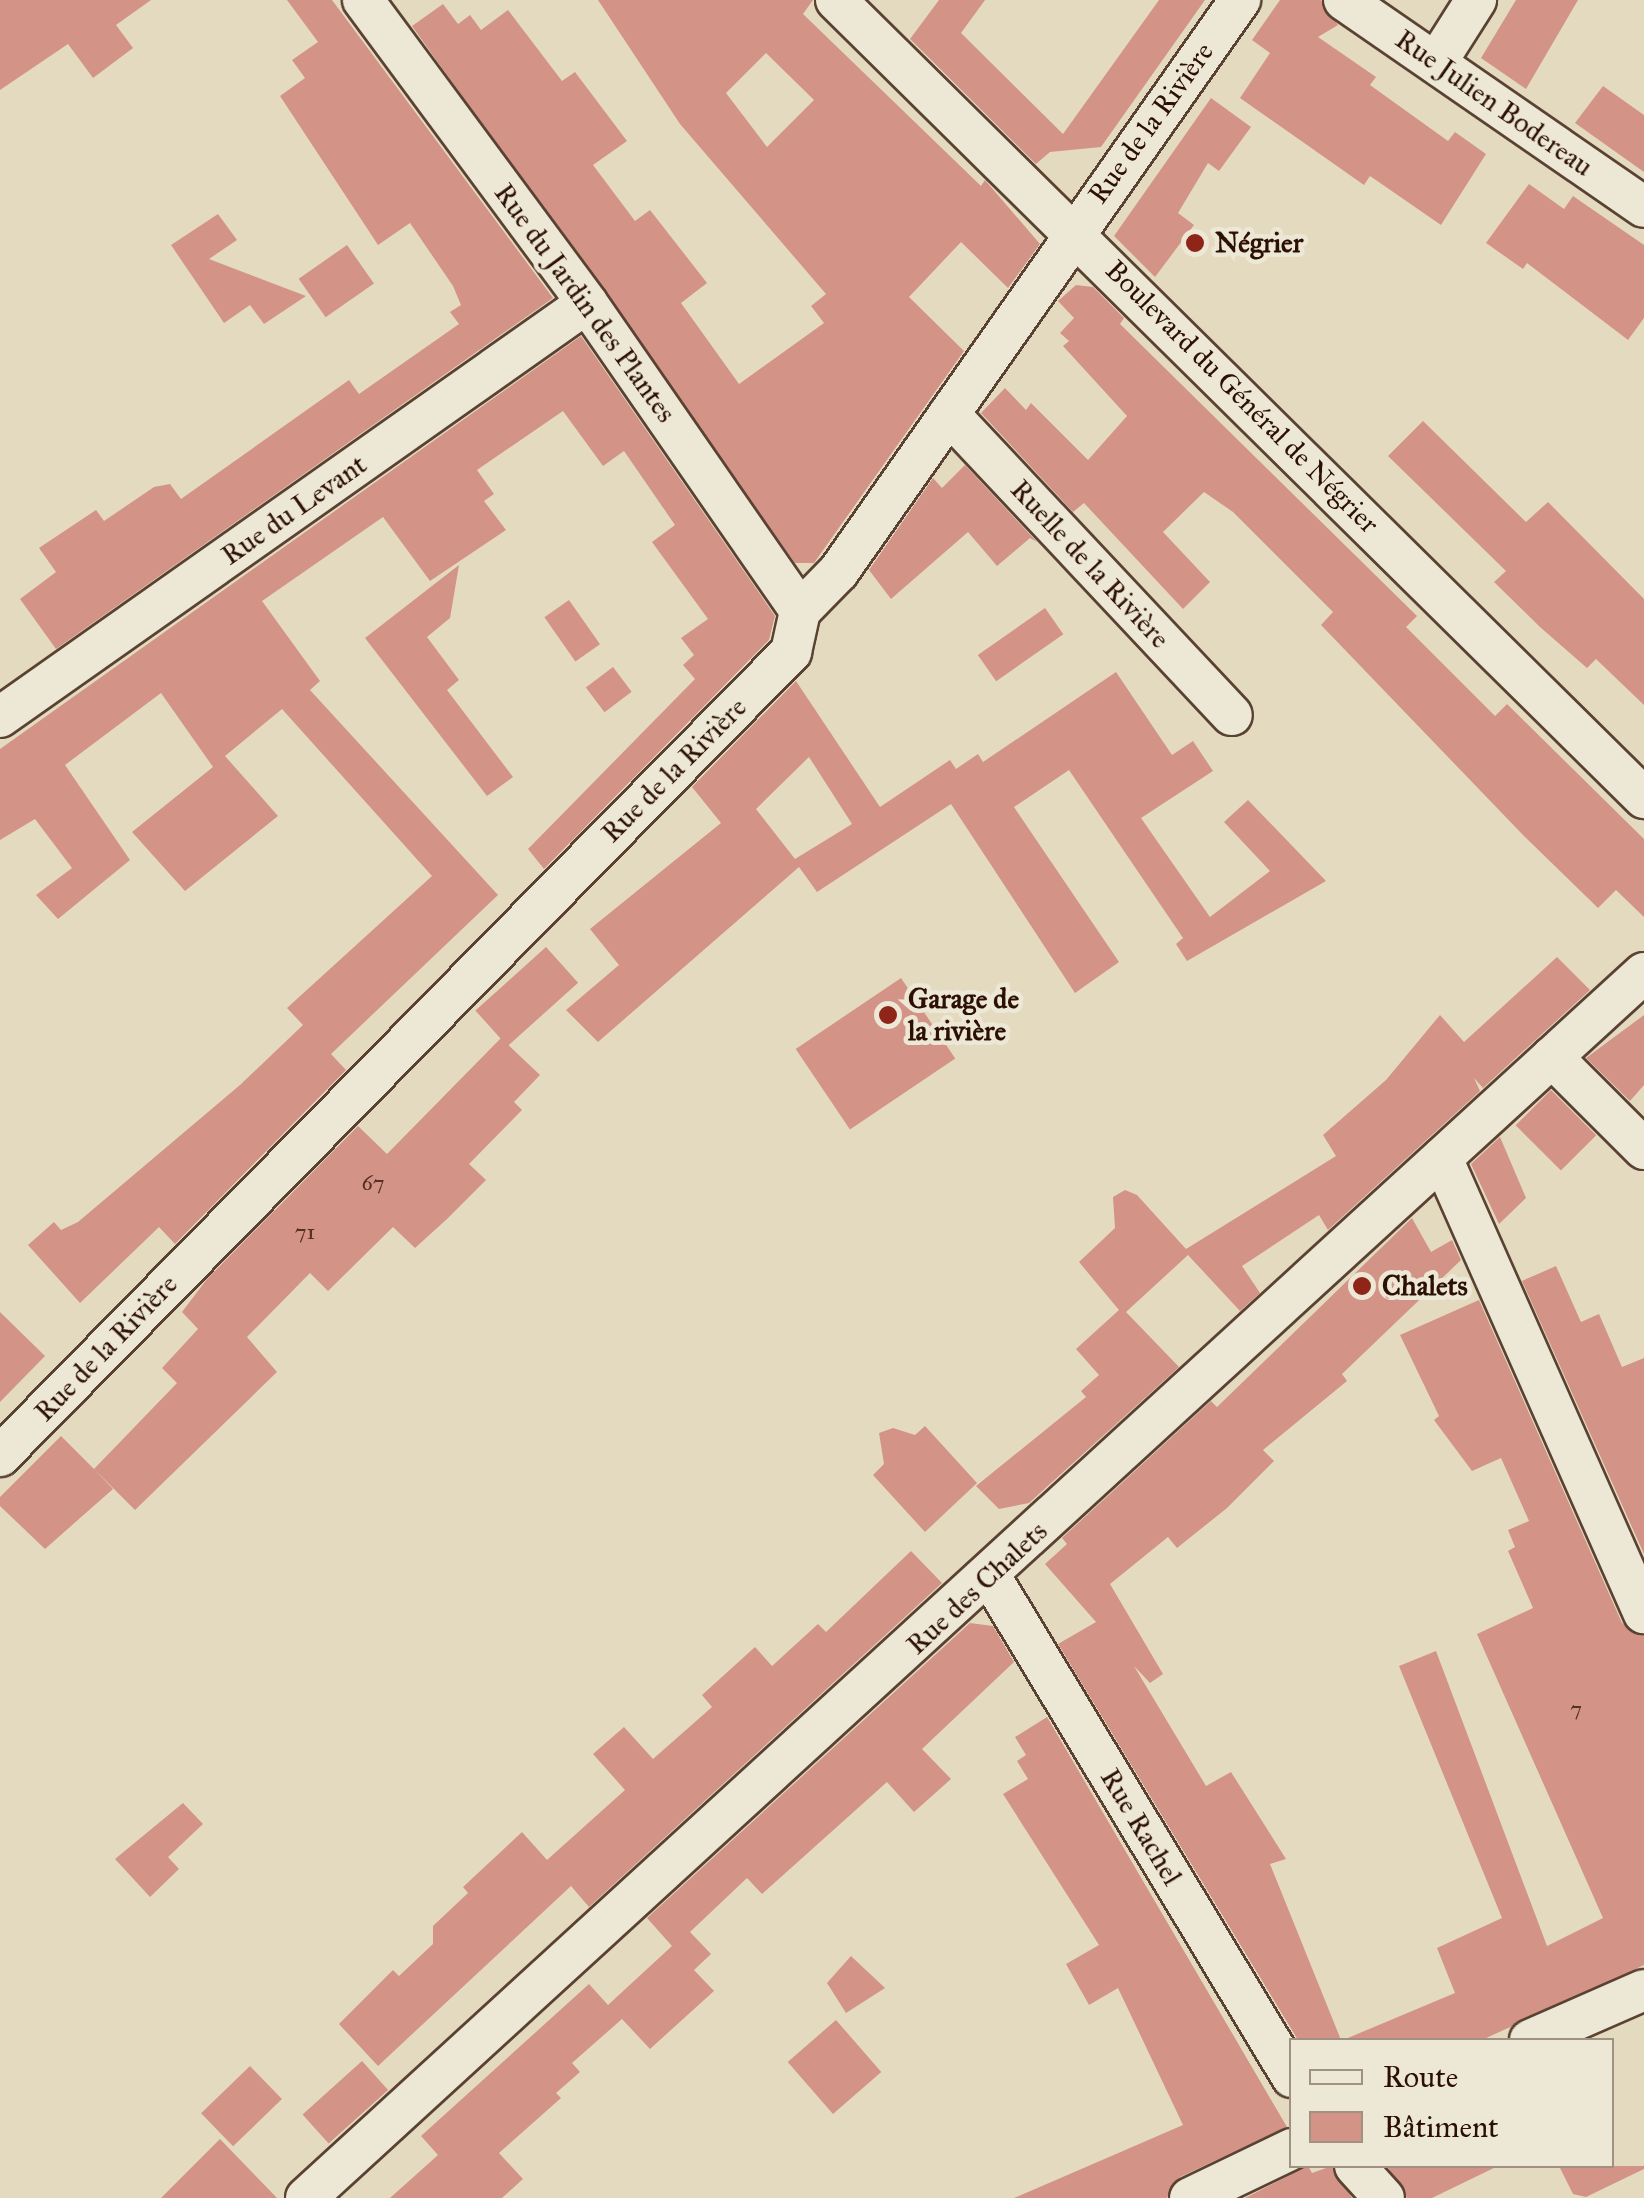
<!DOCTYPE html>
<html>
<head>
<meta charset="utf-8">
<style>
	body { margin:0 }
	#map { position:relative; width:1644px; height:2198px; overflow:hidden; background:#e4dac0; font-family:"IM FELL Great Primer",serif }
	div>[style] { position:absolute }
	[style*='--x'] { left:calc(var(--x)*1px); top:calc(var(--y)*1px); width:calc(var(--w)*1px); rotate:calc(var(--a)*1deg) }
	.building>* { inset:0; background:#d39487; transform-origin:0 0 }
	.roads { filter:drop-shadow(2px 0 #5a4232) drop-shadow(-2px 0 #5a4232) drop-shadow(0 2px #5a4232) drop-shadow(0 -2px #5a4232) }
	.street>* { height:40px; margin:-20px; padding:0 20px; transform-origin:20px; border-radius:20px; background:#ede7d6 }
	.dots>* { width:28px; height:28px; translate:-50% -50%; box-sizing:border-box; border:5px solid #ede7d6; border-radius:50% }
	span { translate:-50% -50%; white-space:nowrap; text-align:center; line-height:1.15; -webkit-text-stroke:9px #ede7d6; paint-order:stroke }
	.number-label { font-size:22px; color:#563123 }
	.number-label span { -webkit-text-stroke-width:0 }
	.street-label { font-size:28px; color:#2c1002 }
	.poi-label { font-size:28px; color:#2c1002; font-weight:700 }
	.left { translate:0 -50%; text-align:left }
	.legend { position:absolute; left:1289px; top:2038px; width:325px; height:130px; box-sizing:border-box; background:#ede7d6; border:2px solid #a09181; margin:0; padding:12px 18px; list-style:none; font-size:30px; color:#2c1002 }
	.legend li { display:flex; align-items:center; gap:20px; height:50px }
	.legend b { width:50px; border:2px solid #a09181 }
</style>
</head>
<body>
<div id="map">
	<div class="building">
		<i style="clip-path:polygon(0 0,151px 0,116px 25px,133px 48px,93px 78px,68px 44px,0 90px)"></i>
		<i style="clip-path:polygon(287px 0,332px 0,553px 298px,56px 649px,20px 599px,56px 572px,39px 548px,96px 510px,104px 521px,154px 487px,170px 484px,181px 499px,349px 380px,359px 394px,459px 324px,450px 312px,461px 305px,453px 286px,410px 223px,378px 245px,280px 96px,305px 78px,292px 60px,318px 42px)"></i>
		<i style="clip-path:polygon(evenodd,598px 0,813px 0,803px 14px,981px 186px,985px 180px,1040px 244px,1008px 288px,961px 242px,909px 297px,964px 351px,814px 563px,795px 563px,412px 26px,443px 4px,458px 24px,470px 15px,481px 30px,508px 10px,562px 81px,575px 72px,627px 141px,593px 165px,635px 221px,650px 210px,707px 283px,681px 303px,739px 384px,824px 323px,811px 306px,826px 294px,680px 124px,598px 0,766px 53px,814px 100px,767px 147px,726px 93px,766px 53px)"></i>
		<i style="clip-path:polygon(939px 0,985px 0,961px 33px,1063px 134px,1159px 0,1205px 0,1101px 147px,1050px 152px,1036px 164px,910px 39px)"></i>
		<i style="clip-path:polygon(1280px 0,1321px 0,1338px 25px,1318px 37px,1376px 77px,1370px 85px,1448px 141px,1455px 132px,1486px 154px,1441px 225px,1370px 176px,1364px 185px,1240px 98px,1270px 53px,1252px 40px)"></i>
		<i style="clip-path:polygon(1516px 0,1578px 0,1526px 89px,1481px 58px)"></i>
		<i style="clip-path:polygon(1603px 86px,1644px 115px,1644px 172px,1575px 123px)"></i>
		<i style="clip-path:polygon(1211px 98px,1251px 127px,1219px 171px,1208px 163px,1178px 213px,1194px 225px,1155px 277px,1114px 236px)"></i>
		<i style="clip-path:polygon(1529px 184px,1564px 209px,1573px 196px,1644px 245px,1644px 318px,1628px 340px,1527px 263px,1523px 269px,1486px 243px)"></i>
		<i style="clip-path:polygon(218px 214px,237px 240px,209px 259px,306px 296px,264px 324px,250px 305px,224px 323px,171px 245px)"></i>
		<i style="left:347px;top:245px;width:47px;height:59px;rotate:55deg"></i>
		<i style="clip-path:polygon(1076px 285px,1093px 287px,1124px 318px,1120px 324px,1417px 616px,1406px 627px,1495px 716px,1507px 704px,1644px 839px,1644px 917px,1616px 890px,1598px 908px,1523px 835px,1321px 625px,1333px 612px,1233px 512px,1204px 492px,1163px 532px,1210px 582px,1183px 609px,1084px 503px,1073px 512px,981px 413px,1005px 388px,1026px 410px,1031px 403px,1088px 460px,1127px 416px,1063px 346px,1069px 341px,1060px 333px,1074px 318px,1058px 301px)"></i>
		<i style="clip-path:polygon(581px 336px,775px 616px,769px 640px,544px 869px,528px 849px,695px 679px,683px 665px,694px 655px,681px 638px,708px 619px,652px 542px,675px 525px,624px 451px,603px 466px,563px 411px,477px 470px,494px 494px,484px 501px,506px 530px,430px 581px,383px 517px,262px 601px,320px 681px,310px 690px,498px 895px,331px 1054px,346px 1070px,175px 1244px,159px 1227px,80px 1303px,28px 1245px,54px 1222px,61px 1230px,78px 1222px,240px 1085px,303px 1025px,287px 1008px,432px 876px,282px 709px,225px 756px,278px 816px,185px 891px,132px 832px,213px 767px,161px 693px,65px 765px,130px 860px,58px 919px,36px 895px,72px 868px,35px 819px,0 840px,0 749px)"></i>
		<i style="clip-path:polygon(1423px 421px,1526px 522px,1548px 502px,1644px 599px,1644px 705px,1596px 659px,1587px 668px,1540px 627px,1494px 582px,1506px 571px,1388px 456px)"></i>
		<i style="clip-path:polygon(965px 465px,1037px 542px,1030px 538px,997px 566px,968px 532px,891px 599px,869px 570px,933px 478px,942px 488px)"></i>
		<i style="clip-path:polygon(459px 565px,450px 618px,427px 637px,459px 680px,447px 690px,513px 777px,487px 796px,365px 638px)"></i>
		<i style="left:569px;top:600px;width:54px;height:30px;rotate:55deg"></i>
		<i style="left:1045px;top:608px;width:32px;height:82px;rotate:55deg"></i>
		<i style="left:613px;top:667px;width:31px;height:34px;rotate:53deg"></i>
		<i style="clip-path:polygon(evenodd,1116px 672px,1172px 755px,1193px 741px,1213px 771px,1141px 818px,1210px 917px,1270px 871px,1224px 822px,1248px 800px,1326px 881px,1187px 961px,1176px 944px,1183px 938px,1069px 770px,1014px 807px,1119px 962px,1075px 993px,951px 804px,817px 892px,799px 867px,598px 1042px,566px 1010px,619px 965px,590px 929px,721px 823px,692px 787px,796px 681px,880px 807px,950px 760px,956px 769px,978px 754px,983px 762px,1116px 672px,809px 757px,852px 824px,795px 859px,756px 809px,809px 757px)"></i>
		<i style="left:546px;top:947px;width:48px;height:95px;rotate:48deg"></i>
		<i style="clip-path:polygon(1557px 957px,1590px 990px,1483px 1088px,1474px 1078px,1480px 1091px,1328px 1230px,1319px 1215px,1242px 1266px,1260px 1293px,1240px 1311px,1188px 1255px,1126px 1312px,1179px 1367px,1029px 1503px,999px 1509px,976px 1486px,1086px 1397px,1081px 1391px,1099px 1375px,1076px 1349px,1119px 1310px,1079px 1262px,1115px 1228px,1113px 1197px,1125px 1190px,1137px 1195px,1186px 1249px,1336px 1156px,1323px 1135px,1386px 1080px,1440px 1015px,1464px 1042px)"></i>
		<i style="left:901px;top:978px;width:97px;height:127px;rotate:56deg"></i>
		<i style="clip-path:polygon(1644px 1015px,1644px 1085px,1630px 1101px,1586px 1058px)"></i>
		<i style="clip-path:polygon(501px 1038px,540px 1075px,514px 1102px,522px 1110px,469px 1164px,486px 1180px,447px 1219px,415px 1248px,393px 1227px,328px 1291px,310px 1273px,247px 1337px,277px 1372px,135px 1510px,94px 1469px,113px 1489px,45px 1549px,0 1506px,0 1497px,61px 1436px,94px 1469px,177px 1383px,162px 1368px,198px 1329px,182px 1312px,207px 1279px,358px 1126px,387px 1154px)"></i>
		<i style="left:1551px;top:1090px;width:64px;height:50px;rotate:45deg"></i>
		<i style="clip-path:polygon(1500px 1137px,1526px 1198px,1499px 1224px,1471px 1164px)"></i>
		<i style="clip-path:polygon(1412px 1218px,1431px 1252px,1452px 1240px,1461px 1260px,1342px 1374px,1347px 1381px,1263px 1450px,1274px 1461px,1227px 1508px,1177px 1548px,1168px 1537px,1110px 1584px,1163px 1674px,1150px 1683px,1134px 1666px,1206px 1786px,1231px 1772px,1286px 1859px,1270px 1864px,1341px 2040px,1298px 2040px,1058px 1644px,1096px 1622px,1045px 1564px,1067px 1544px,1062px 1538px,1211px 1401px,1217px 1407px)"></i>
		<i style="clip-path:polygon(1556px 1266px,1581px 1322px,1599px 1314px,1622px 1367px,1644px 1358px,1644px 1554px,1522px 1281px)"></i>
		<i style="clip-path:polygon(1479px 1300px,1622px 1623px,1644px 1636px,1644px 1965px,1482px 2040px,1343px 2040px,1455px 1993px,1437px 1948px,1502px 1918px,1399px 1666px,1436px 1651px,1547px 1946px,1603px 1918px,1477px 1634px,1533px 1608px,1508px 1551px,1515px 1547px,1508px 1530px,1529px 1521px,1501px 1458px,1472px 1471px,1434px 1420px,1439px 1416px,1400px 1335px)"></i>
		<i style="clip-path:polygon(0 1312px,45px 1356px,0 1402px)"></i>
		<i style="clip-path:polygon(925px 1426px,977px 1483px,925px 1532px,873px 1475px,884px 1464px,879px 1433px,893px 1428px,915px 1435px)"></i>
		<i style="clip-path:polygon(911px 1551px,942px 1583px,589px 1907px,571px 1886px,378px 2066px,339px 2024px,393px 1970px,399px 1976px,433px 1944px,433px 1926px,468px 1893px,463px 1887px,522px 1832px,547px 1860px,625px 1790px,593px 1754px,624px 1727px,653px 1759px,712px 1707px,702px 1695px,755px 1647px,772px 1666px,818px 1624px,826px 1632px)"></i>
		<i style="clip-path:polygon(970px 1623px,993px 1626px,1014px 1662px,922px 1749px,951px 1779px,914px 1812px,887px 1782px,762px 1894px,747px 1878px,690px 1932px,711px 1954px,694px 1970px,714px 1991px,650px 2049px,622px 2019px,572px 2063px,580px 2072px,556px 2093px,561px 2098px,499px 2153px,523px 2179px,502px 2198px,390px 2198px,438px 2155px,421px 2136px,589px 1984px,608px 2005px,672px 1946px,647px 1918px)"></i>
		<i style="clip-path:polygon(1047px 1717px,1287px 2127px,1180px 2177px,1167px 2198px,1014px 2198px,1183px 2125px,1118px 1988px,1089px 2005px,1066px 1964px,1099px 1945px,1003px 1794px,1028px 1779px,1017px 1761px,1026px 1755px,1015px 1737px)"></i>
		<i style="clip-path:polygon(183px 1803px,203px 1824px,168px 1857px,179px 1869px,150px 1897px,115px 1859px)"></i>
		<i style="clip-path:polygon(851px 1956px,885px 1988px,846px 2013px,827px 1983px)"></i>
		<i style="left:836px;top:2020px;width:69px;height:64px;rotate:49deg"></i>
		<i style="left:362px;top:2061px;width:39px;height:80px;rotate:48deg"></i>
		<i style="left:250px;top:2066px;width:46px;height:68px;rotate:46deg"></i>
		<i style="clip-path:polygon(220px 2139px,277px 2198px,161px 2198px)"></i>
		<i style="clip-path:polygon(1308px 2166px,1312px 2173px,1332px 2166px,1352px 2198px,1245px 2198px)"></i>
		<i style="clip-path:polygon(1387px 2166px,1498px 2166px,1432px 2198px,1407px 2198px)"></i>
		<i style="clip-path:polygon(1559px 2166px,1644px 2166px,1644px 2169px,1586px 2197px,1573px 2194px)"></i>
	</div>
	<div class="roads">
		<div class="street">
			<i style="--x:363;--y:0;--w:377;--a:53.5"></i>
			<i style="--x:587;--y:303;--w:374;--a:55.3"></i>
			<i style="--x:836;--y:0;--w:1136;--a:44.64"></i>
			<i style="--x:1344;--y:0;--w:364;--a:34.6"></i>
			<i style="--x:1436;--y:63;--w:75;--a:-57.6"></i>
			<i style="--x:949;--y:414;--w:413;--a:46.8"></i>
			<i style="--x:0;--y:717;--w:718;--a:-35.19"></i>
			<i style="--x:1552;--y:1057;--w:130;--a:45"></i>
			<i style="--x:1442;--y:1158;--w:498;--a:66.1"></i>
			<i style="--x:0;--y:1456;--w:1128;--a:-45.47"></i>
			<i style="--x:791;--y:652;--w:42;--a:-77.6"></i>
			<i style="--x:800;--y:611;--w:56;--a:-45.7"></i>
			<i style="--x:839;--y:571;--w:698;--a:-54.92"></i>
			<i style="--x:990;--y:1576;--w:585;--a:58.92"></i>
			<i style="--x:1530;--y:2040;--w:124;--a:-23.7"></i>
			<i style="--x:1355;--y:2166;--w:43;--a:47.8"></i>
			<i style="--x:306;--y:2198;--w:1814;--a:-42.48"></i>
			<i style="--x:1190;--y:2198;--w:113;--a:-25.7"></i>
		</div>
	</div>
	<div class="dots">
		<i style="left:1195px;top:243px;background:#8f2418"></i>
		<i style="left:888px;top:1015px;background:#8f2418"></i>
		<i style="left:1362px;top:1286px;background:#8f2418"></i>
	</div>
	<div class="number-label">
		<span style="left:373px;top:1183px">67</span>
		<span style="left:305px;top:1232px">71</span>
		<span style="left:1576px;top:1709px">7</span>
	</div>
	<div class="street-label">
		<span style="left:1494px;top:103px;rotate:35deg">Rue Julien Bodereau</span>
		<span style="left:1151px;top:123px;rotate:-54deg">Rue de la Rivière</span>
		<span style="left:585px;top:303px;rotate:54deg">Rue du Jardin des Plantes</span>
		<span style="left:1242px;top:397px;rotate:45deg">Boulevard du Général de Négrier</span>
		<span style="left:294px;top:510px;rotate:-35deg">Rue du Levant</span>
		<span style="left:1090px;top:564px;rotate:47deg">Ruelle de la Rivière</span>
		<span style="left:674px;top:770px;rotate:-45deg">Rue de la Rivière</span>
		<span style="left:106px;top:1348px;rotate:-46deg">Rue de la Rivière</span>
		<span style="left:977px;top:1588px;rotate:-43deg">Rue des Chalets</span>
		<span style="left:1141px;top:1827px;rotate:59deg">Rue Rachel</span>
	</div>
	<div class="poi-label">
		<span class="left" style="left:1215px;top:243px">Négrier</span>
		<span class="left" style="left:908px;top:1015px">Garage de<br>la rivière</span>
		<span class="left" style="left:1382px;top:1286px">Chalets</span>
	</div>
	<ul class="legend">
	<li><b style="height:12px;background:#ede7d6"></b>Route</li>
	<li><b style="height:28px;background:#d39487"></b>Bâtiment</li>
	</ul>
</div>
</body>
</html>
